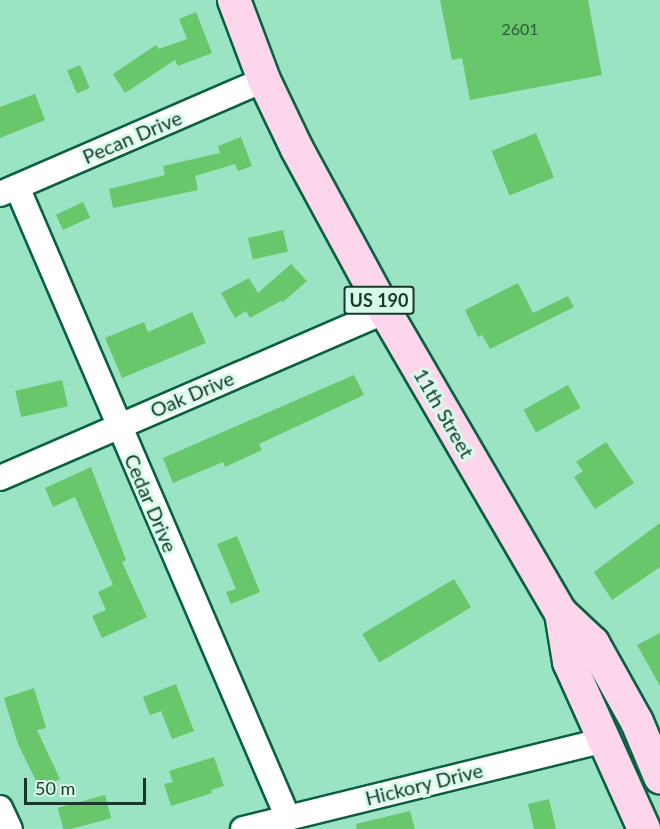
<!DOCTYPE html>
<html>
<head>
<meta charset="utf-8">
<style>
	body { margin:0 }
	#map { position:relative; width:660px; height:829px; overflow:hidden; background:#9ae4c3; font-family:Lato,sans-serif }
	div>[style] { position:absolute }
	[style*='--x'] { left:calc(var(--x)*1px); top:calc(var(--y)*1px); width:calc(var(--w)*1px); rotate:calc(var(--a)*1deg) }
	.building>* { inset:0; background:#67c76a; transform-origin:0 0 }
	.roads { filter:drop-shadow(2px 0 #0b6044) drop-shadow(-2px 0 #0b6044) drop-shadow(0 2px #0b6044) drop-shadow(0 -2px #0b6044) }
	.minor>* { height:24px; margin:-12px; padding:0 12px; transform-origin:12px; border-radius:12px; background:#fff }
	.major>* { height:32px; margin:-16px; padding:0 16px; transform-origin:16px; border-radius:16px; background:#fdd6ec }
	span { translate:-50% -50%; white-space:nowrap; text-align:center; line-height:1.15; -webkit-text-stroke:6px #d8fceb; paint-order:stroke }
	.number-label { font-size:16px; color:#2c5c3b }
	.number-label span { -webkit-text-stroke-width:0 }
	.shield-label span { padding:2px 4px; background:#d8fceb; border:2px solid; border-radius:4px; -webkit-text-stroke-width:0 }
	.shield-label { font-size:18px; color:#19382b; font-weight:700 }
	.street-label { font-size:20px; color:#19382b }
	.scale { position:absolute; left:24px; top:778px; width:122px; height:27px; box-sizing:border-box; border:3px solid #19382b; border-top:0; padding-left:8px; font-size:18px; line-height:21px; white-space:nowrap; color:#19382b; -webkit-text-stroke:4px #d8fceb; paint-order:stroke }
</style>
</head>
<body>
<div id="map">
	<div class="building">
		<i style="clip-path:polygon(440px 0,588px 0,602px 75px,470px 100px,462px 58px,452px 60px)"></i>
		<i style="clip-path:polygon(196px 12px,212px 53px,178px 66px,175px 60px,125px 93px,113px 74px,156px 45px,159px 49px,187px 39px,179px 19px)"></i>
		<i style="left:80px;top:65px;width:25px;height:14px;rotate:67deg"></i>
		<i style="clip-path:polygon(35px 94px,45px 120px,0 138px,0 107px)"></i>
		<i style="left:536px;top:133px;width:48px;height:48px;rotate:68deg"></i>
		<i style="clip-path:polygon(241px 137px,252px 166px,238px 171px,235px 164px,195px 176px,198px 190px,113px 208px,109px 189px,165px 175px,163px 166px,220px 153px,218px 146px)"></i>
		<i style="left:83px;top:202px;width:17px;height:30px;rotate:65deg"></i>
		<i style="left:283px;top:230px;width:22px;height:36px;rotate:77deg"></i>
		<i style="clip-path:polygon(291px 264px,307px 281px,283px 302px,281px 301px,250px 318px,246px 311px,235px 318px,221px 293px,249px 278px,258px 293px)"></i>
		<i style="clip-path:polygon(518px 283px,533px 313px,568px 296px,574px 307px,490px 349px,482px 335px,478px 337px,465px 310px)"></i>
		<i style="clip-path:polygon(192px 312px,206px 343px,122px 378px,105px 338px,144px 322px,148px 332px)"></i>
		<i style="clip-path:polygon(354px 375px,364px 395px,259px 444px,262px 450px,225px 467px,223px 462px,173px 483px,163px 458px)"></i>
		<i style="left:62px;top:380px;width:27px;height:48px;rotate:77deg"></i>
		<i style="left:568px;top:385px;width:26px;height:51px;rotate:61deg"></i>
		<i style="clip-path:polygon(606px 442px,634px 483px,595px 509px,574px 477px,583px 471px,576px 462px)"></i>
		<i style="clip-path:polygon(91px 467px,126px 560px,122px 562px,147px 617px,102px 638px,92px 616px,106px 610px,98px 592px,113px 585px,75px 497px,53px 507px,45px 488px)"></i>
		<i style="clip-path:polygon(660px 523px,660px 567px,612px 600px,594px 572px)"></i>
		<i style="clip-path:polygon(237px 536px,260px 592px,231px 604px,226px 592px,236px 589px,217px 544px)"></i>
		<i style="left:454px;top:579px;width:33px;height:107px;rotate:59deg"></i>
		<i style="clip-path:polygon(660px 633px,660px 686px,637px 645px)"></i>
		<i style="clip-path:polygon(176px 684px,194px 731px,172px 739px,161px 711px,150px 715px,143px 697px)"></i>
		<i style="clip-path:polygon(34px 688px,46px 728px,37px 730px,60px 779px,40px 789px,18px 744px,4px 698px)"></i>
		<i style="clip-path:polygon(214px 757px,224px 786px,211px 790px,212px 793px,171px 806px,164px 784px,173px 782px,169px 771px)"></i>
		<i style="left:105px;top:795px;width:24px;height:49px;rotate:75deg"></i>
		<i style="clip-path:polygon(549px 799px,556px 829px,534px 829px,528px 804px)"></i>
		<i style="clip-path:polygon(410px 811px,415px 829px,357px 829px,356px 824px)"></i>
	</div>
	<div class="roads">
		<div class="minor">
			<i style="--x:17;--y:187;--w:687;--a:66.76"></i>
			<i style="--x:0;--y:194;--w:288;--a:-23.4"></i>
			<i style="--x:0;--y:478;--w:420;--a:-23.4"></i>
			<i style="--x:0;--y:808;--w:23;--a:65"></i>
			<i style="--x:243;--y:829;--w:374;--a:-13.8"></i>
		</div>
		<div class="major">
			<i style="--x:234;--y:0;--w:85;--a:69.4"></i>
			<i style="--x:264;--y:80;--w:76;--a:64.4"></i>
			<i style="--x:297;--y:149;--w:184;--a:61.5"></i>
			<i style="--x:385;--y:311;--w:350;--a:59.8"></i>
			<i style="--x:561;--y:613;--w:50;--a:80.7"></i>
			<i style="--x:569;--y:662;--w:183;--a:65.8"></i>
			<i style="--x:561;--y:613;--w:44;--a:43.2"></i>
			<i style="--x:593;--y:643;--w:90;--a:60.9"></i>
			<i style="--x:637;--y:722;--w:60;--a:67.3"></i>
		</div>
	</div>
	<div class="number-label">
		<span style="left:520px;top:29px">2601</span>
	</div>
	<div class="shield-label">
		<span style="left:379px;top:300px">US 190</span>
	</div>
	<div class="street-label">
		<span style="left:132px;top:137px;rotate:-23deg">Pecan Drive</span>
		<span style="left:192px;top:394px;rotate:-23deg">Oak Drive</span>
		<span style="left:444px;top:413px;rotate:60deg">11th Street</span>
		<span style="left:151px;top:503px;rotate:67deg">Cedar Drive</span>
		<span style="left:424px;top:784px;rotate:-14deg">Hickory Drive</span>
	</div>
	<div class="scale">50 m</div>
</div>
</body>
</html>
